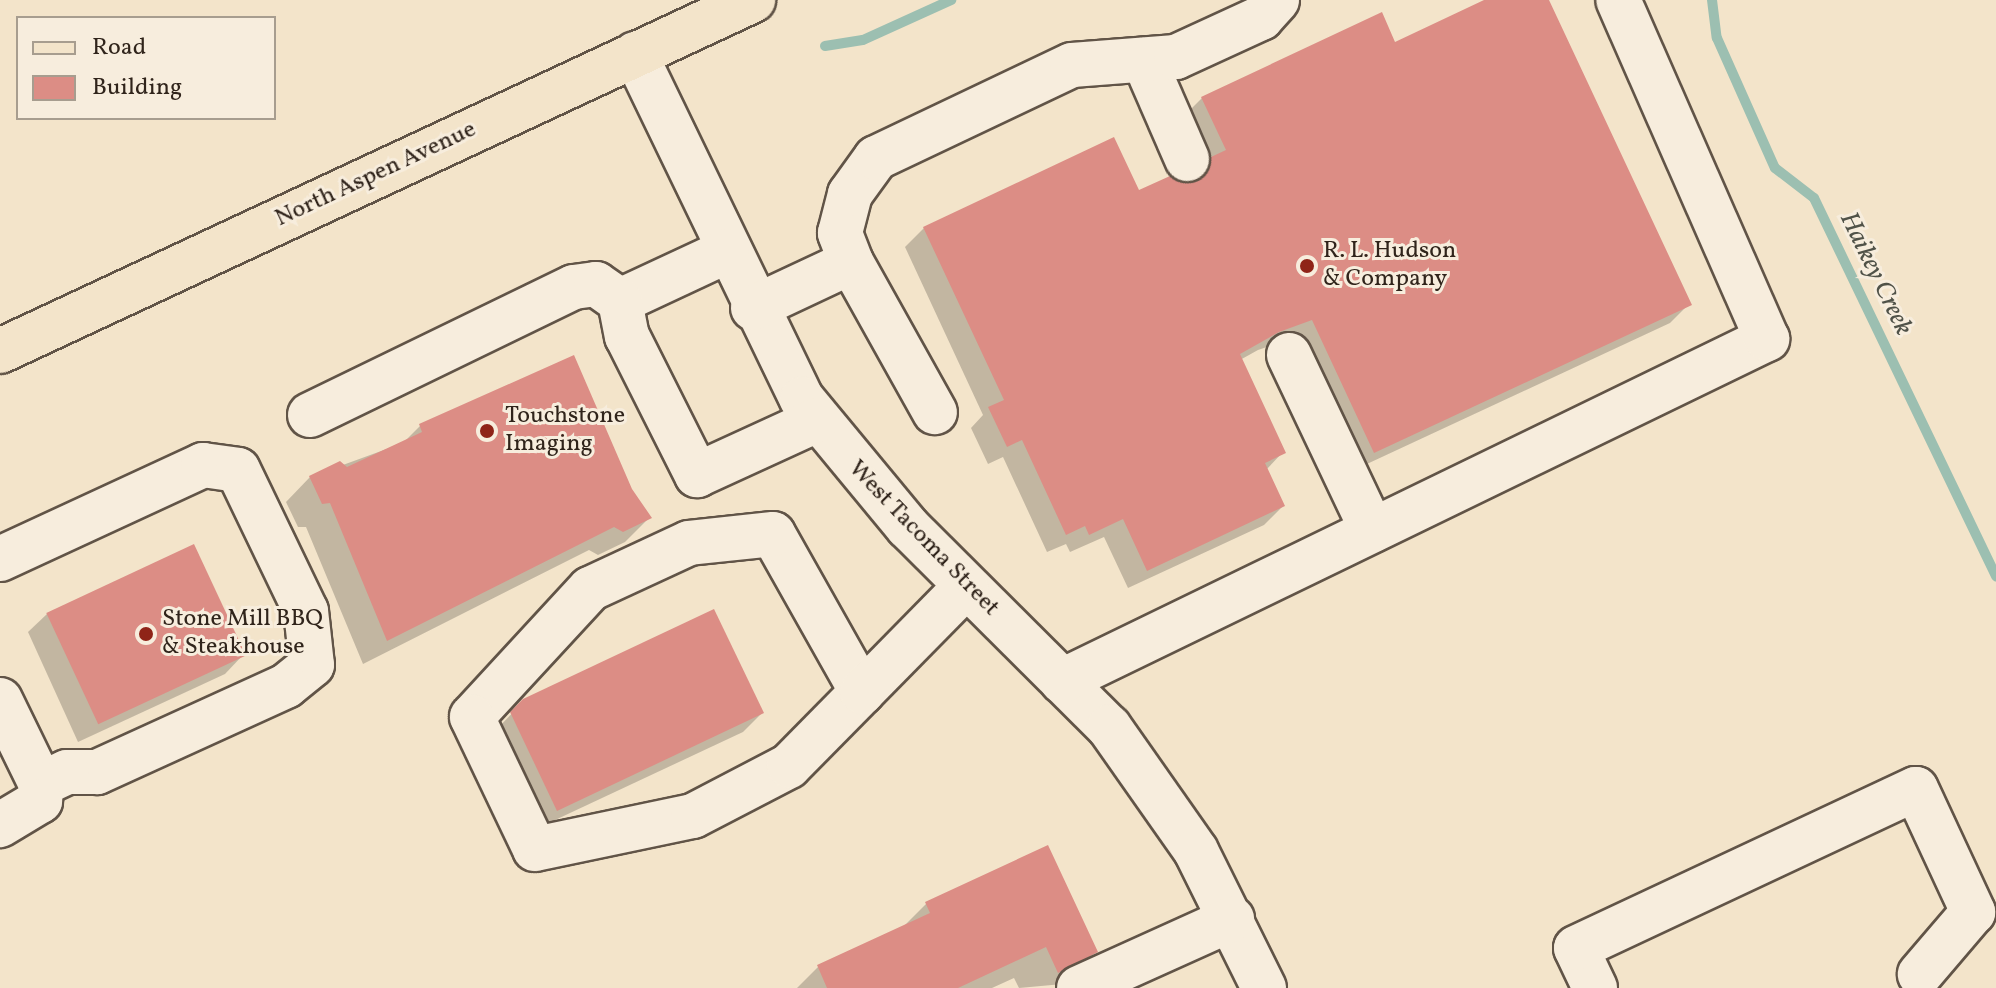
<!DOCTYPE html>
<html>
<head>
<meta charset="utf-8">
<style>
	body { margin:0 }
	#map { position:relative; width:1996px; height:988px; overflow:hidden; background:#f3e4ca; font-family:Vollkorn,serif }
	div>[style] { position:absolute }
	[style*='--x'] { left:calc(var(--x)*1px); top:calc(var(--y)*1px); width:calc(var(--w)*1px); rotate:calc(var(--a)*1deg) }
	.shadow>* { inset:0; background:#0003 }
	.stream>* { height:10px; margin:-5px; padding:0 5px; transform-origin:5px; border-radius:5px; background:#9cbfb1 }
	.building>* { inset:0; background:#dc8d85; transform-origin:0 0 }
	.roads { filter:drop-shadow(2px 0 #615447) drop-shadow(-2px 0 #615447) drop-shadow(0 2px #615447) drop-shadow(0 -2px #615447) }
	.minor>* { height:44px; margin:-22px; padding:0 22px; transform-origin:22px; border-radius:22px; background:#f7eddd }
	.major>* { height:44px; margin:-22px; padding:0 22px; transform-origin:22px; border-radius:22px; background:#f3e4ca }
	.dots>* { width:22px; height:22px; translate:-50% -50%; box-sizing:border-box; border:4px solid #f7eddd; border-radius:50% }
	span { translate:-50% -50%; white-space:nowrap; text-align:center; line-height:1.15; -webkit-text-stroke:6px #f7eddd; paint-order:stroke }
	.street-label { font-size:24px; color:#30241b }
	.poi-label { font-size:24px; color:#30241b }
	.left { translate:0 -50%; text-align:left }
	.water-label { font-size:26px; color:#505248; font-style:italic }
	.legend { position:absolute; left:16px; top:16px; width:260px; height:104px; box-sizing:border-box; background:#f7eddd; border:2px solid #a79d8f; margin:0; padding:10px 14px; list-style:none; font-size:24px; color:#30241b }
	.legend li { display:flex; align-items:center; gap:16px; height:40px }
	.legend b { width:40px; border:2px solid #a79d8f }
</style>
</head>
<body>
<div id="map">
	<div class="shadow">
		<i style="clip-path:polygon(1489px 0,1547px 0,1689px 304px,1670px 323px,1354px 470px,1293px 338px,1258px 350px,1240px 360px,1283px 452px,1266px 470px,1283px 506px,1264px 525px,1128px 588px,1104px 537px,1070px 552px,1066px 544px,1047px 552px,1003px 457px,988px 464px,971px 428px,983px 415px,905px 247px,924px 228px,1190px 183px,1183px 117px,1202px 98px,1394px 44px)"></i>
		<i style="clip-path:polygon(420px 426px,630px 490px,649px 518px,625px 542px,598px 555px,589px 550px,363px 664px,306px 527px,298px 527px,286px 502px,310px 477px,403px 443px)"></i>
		<i style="clip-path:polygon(47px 614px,243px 655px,225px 674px,78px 742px,28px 632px)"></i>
		<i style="clip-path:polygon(524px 701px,762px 713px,743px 732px,538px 828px,493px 733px)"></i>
		<i style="clip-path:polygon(1047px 848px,1095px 952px,1063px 984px,1019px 988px,1014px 978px,992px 988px,797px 988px,818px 967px,902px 928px,926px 904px)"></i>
	</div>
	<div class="stream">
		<i style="--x:1712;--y:0;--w:38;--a:83"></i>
		<i style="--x:1717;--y:38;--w:142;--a:66"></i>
		<i style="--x:1775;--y:168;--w:49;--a:37.6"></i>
		<i style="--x:1814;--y:198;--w:420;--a:64.3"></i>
		<i style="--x:825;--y:46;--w:38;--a:-9"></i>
		<i style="--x:863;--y:40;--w:97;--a:-24.4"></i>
	</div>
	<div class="building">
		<i style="clip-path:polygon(1484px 0,1549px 0,1692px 305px,1374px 453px,1312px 320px,1279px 332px,1240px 354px,1286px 453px,1265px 463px,1285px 506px,1147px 571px,1123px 519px,1089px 535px,1085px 526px,1066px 535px,1022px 440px,1007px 447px,988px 407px,1004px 400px,923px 227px,1114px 137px,1139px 190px,1170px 176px,1196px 182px,1211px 157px,1226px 150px,1201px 97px,1382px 12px,1395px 42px)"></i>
		<i style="clip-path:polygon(574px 355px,632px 489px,652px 518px,623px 532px,614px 527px,387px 641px,330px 503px,322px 504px,309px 476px,340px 461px,347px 467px,422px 432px,419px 424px)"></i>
		<i style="left:194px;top:544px;width:123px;height:163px;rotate:65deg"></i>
		<i style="clip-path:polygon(714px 609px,764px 713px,557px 811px,510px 712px,523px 699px)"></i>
		<i style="clip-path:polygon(1048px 845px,1098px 952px,1058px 973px,1046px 947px,958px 988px,827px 988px,817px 965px,930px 913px,925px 902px)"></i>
	</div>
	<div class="roads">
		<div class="minor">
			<i style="--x:635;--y:54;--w:383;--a:64.2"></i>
			<i style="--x:802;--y:399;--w:166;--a:50.4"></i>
			<i style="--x:908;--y:527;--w:284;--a:44.9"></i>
			<i style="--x:1109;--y:727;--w:151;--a:54.9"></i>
			<i style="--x:1196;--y:851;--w:153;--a:63.6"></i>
			<i style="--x:1144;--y:60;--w:108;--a:66.5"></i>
			<i style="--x:851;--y:262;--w:31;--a:-111"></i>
			<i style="--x:840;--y:233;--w:40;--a:-75.6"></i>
			<i style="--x:850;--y:194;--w:44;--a:-54.2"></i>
			<i style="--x:876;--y:158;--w:217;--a:-25.4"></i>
			<i style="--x:1072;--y:65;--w:104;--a:-4.4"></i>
			<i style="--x:1176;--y:57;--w:94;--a:-24.6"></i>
			<i style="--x:1261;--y:18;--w:24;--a:-48"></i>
			<i style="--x:620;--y:301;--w:118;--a:-25"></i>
			<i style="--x:753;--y:308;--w:108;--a:-25.1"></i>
			<i style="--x:851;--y:262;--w:172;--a:60.8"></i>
			<i style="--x:1289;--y:355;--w:194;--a:64.6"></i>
			<i style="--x:310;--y:415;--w:293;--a:-25.9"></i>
			<i style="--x:574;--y:287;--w:22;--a:-8"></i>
			<i style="--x:596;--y:284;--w:29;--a:35"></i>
			<i style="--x:620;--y:301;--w:36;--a:79"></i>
			<i style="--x:627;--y:336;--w:156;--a:63.3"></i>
			<i style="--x:697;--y:475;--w:132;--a:-24.6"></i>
			<i style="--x:0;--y:559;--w:224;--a:-24.8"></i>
			<i style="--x:203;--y:465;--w:35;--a:8"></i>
			<i style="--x:238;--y:470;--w:157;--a:64.3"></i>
			<i style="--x:306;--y:611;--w:54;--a:83.7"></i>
			<i style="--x:312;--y:665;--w:33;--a:141"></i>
			<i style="--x:286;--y:686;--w:208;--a:155.5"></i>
			<i style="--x:97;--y:772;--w:30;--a:180"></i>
			<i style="--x:67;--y:772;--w:29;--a:155"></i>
			<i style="--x:1062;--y:681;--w:784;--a:-25.88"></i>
			<i style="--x:1767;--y:339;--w:370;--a:-113.7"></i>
			<i style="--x:862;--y:692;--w:181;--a:-119.4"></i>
			<i style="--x:773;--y:534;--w:84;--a:173.9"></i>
			<i style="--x:689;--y:543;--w:109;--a:155.1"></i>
			<i style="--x:590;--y:589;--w:174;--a:132.7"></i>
			<i style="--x:472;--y:717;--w:146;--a:64.5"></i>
			<i style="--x:535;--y:849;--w:161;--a:-11.8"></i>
			<i style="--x:693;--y:816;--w:108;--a:-27.5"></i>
			<i style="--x:789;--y:766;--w:104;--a:-45.4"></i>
			<i style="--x:862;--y:692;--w:148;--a:-45.5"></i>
			<i style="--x:0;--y:700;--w:93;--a:64"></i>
			<i style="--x:41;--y:784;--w:17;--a:93"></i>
			<i style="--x:40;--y:801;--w:47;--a:149"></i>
			<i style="--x:1079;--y:988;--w:168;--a:-24.3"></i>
			<i style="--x:1595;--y:988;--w:44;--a:-115.4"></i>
			<i style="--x:1576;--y:948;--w:375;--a:-25.1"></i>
			<i style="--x:1916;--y:789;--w:136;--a:65.1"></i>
			<i style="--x:1973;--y:912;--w:82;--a:130.5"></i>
		</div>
		<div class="major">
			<i style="--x:0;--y:351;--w:831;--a:-24.99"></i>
		</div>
	</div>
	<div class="dots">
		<i style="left:1307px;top:266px;background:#8f2418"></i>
		<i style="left:487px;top:431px;background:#8f2418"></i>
		<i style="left:146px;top:634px;background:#8f2418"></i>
	</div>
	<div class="street-label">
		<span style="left:376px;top:175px;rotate:-25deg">North Aspen Avenue</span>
		<span style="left:923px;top:539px;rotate:46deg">West Tacoma Street</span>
	</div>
	<div class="poi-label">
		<span class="left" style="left:1323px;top:266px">R. L. Hudson<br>&amp; Company</span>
		<span class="left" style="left:505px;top:431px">Touchstone<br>Imaging</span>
		<span class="left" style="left:162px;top:634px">Stone Mill BBQ<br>&amp; Steakhouse</span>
	</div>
	<div class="water-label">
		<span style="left:1875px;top:274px;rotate:64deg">Haikey Creek</span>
	</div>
	<ul class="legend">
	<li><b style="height:10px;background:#f3e4ca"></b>Road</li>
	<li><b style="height:22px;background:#dc8d85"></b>Building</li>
	</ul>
</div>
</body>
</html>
